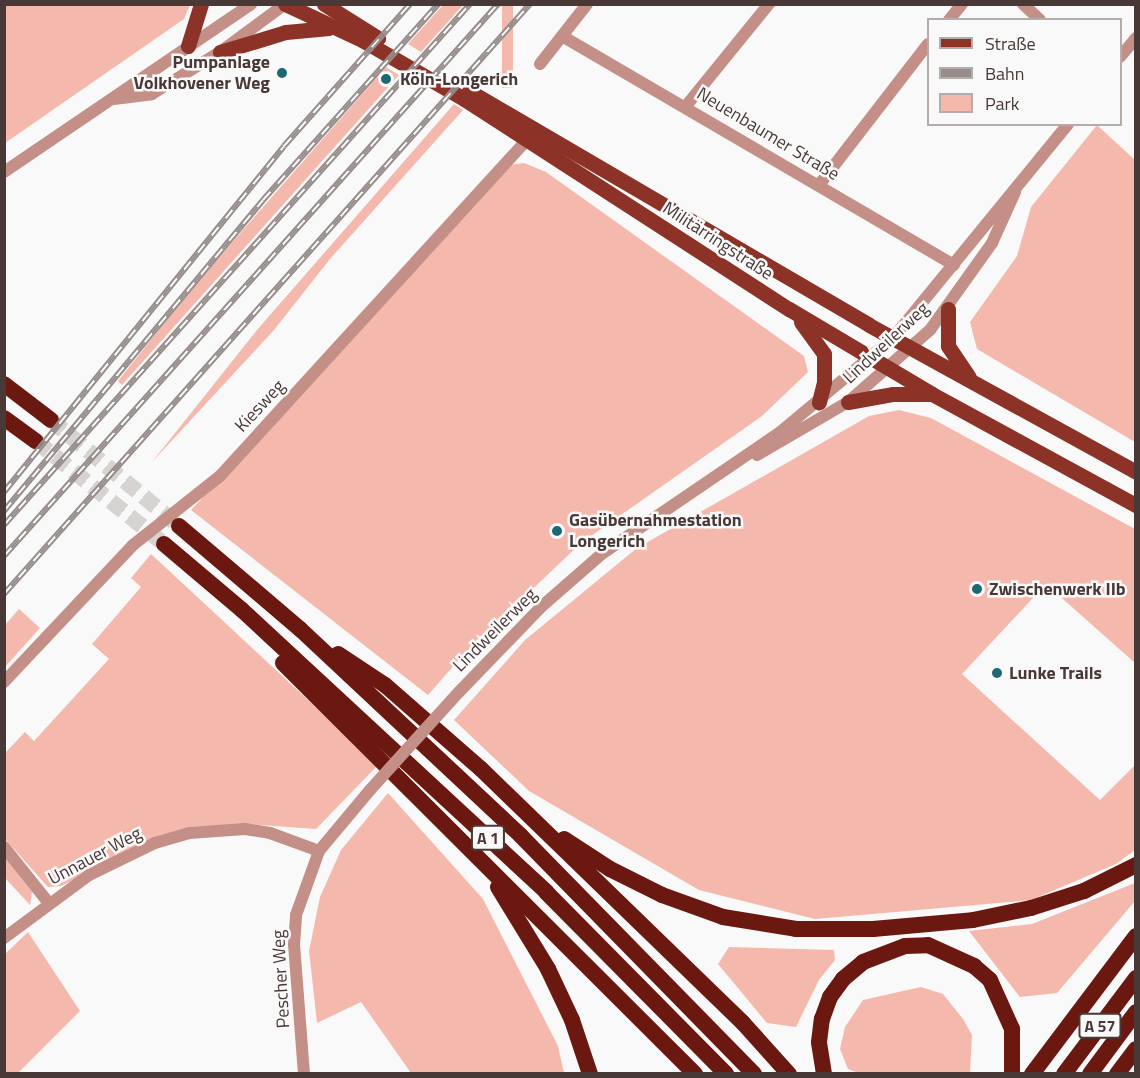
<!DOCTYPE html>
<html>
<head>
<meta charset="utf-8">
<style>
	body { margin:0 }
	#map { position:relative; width:1140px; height:1078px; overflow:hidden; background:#f9f9f9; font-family:"Titillium Web",sans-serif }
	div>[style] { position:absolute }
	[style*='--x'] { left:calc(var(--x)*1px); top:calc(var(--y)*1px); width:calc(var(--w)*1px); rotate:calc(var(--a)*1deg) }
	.green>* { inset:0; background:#f5b8ad; transform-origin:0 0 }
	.highway-tunnel>* { height:16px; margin-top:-8px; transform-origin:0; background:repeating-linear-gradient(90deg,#d6d3d2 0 16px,transparent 0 24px) }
	.minor>* { height:12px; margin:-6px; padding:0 6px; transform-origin:6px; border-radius:6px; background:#c48f86 }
	.major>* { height:15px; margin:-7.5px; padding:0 7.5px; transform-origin:7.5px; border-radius:7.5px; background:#8c3227 }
	.highway>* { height:16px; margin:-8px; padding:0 8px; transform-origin:8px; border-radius:8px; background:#6b1810 }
	.rail>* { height:6px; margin-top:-3px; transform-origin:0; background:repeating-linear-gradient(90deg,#f9f9f9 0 11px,#968d8b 0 22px); box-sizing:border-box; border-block:2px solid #968d8b }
	.minor-bridge>* { height:12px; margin:-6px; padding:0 6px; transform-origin:6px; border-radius:6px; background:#c48f86 }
	.dots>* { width:16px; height:16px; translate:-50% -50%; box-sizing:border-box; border:3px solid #f9f9f9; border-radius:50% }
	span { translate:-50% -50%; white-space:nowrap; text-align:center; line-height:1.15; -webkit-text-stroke:5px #f9f9f9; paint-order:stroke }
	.shield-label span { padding:2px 4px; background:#f9f9f9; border:2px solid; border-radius:4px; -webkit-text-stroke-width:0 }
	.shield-label { font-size:16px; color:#493936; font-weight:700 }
	.poi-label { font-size:18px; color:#493936; font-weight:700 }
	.right { translate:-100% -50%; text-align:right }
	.left { translate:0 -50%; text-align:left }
	.street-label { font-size:18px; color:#493936 }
	.frame { position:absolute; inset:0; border:6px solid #493936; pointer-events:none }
	.legend { position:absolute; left:927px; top:18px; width:195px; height:108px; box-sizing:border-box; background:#f9f9f9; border:2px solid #b3acab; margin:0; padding:8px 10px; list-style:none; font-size:18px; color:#493936 }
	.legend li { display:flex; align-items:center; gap:12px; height:30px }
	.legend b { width:30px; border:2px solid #b3acab }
</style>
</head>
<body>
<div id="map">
	<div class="green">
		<i style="clip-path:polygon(5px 4px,190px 4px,190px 5px,184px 19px,5px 143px)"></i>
		<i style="clip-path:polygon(443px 5px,463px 5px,421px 52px,408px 44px)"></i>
		<i style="left:502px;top:5px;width:11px;height:83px"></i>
		<i style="clip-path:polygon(386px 67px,399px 75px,122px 385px,118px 381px,198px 281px)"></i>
		<i style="clip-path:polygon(454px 104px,463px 110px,330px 259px,274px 330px,152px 462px,257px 330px)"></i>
		<i style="clip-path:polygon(1097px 125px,1135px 160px,1135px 442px,977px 349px,970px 322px,1017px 256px,1031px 207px)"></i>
		<i style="clip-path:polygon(524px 163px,546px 172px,804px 356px,808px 372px,762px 416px,581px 543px,463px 655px,428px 695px,191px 510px,509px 165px)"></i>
		<i style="clip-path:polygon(899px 410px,931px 418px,1135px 529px,1135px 663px,1046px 584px,962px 674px,1100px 800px,1135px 765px,1135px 850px,1116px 864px,1031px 900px,815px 919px,699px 890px,529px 791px,454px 720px,525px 640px,637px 548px,869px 416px)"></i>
		<i style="clip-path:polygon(151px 554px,378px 765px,316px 829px,246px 824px,189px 827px,61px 886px,48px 887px,5px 839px,4px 754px,25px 732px,34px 741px,109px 659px,92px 644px,141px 587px,131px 578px)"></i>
		<i style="clip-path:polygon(19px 609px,40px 628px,5px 667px,5px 625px)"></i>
		<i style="clip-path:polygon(388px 793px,483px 899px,558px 1046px,564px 1073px,411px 1073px,361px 1002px,317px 1023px,309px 951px,320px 897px,341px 850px)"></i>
		<i style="clip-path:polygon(4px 854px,32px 892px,30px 905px,5px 878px)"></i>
		<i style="clip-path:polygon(1135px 883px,1135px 901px,1057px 993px,1020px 997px,969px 931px,1032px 924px)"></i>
		<i style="clip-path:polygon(28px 932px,80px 1011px,18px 1073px,5px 1073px,5px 954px)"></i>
		<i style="clip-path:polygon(729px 947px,834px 950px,835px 960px,819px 980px,796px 1027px,767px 1023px,718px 964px)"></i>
		<i style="clip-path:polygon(921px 987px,943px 994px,963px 1019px,972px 1035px,970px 1073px,861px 1074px,848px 1069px,840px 1049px,845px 1027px,863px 1000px)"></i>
	</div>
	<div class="highway-tunnel">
		<i style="--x:51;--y:420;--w:166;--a:39.6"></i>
		<i style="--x:36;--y:441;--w:164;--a:38.8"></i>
	</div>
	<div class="minor">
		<i style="--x:1023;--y:4;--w:23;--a:43"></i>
		<i style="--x:949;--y:20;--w:21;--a:-51"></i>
		<i style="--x:562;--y:36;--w:454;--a:30.3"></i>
		<i style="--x:1120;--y:57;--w:25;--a:-50"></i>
		<i style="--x:540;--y:64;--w:76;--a:-51.9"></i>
		<i style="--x:114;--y:99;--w:38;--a:-7"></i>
		<i style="--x:152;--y:94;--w:80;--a:-31.7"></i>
		<i style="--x:220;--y:52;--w:81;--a:-36.4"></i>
		<i style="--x:686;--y:106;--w:132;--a:-50.9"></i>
		<i style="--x:4;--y:172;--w:299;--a:-34.2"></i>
		<i style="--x:819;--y:185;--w:178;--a:-52.3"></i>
		<i style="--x:757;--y:455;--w:105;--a:-30.2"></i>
		<i style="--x:848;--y:402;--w:109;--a:-41.3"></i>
		<i style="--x:930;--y:330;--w:107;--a:-54.5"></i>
		<i style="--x:992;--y:243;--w:56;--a:-65.7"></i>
		<i style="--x:4;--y:682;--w:188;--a:-46.7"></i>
		<i style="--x:133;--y:545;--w:111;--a:-38.4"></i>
		<i style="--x:220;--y:476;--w:455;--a:-47.6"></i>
		<i style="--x:459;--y:692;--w:118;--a:-46"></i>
		<i style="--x:541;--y:607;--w:82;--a:-41.1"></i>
		<i style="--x:603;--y:553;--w:213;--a:-34.3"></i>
		<i style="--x:779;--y:433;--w:148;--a:-39.8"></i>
		<i style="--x:893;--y:338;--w:276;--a:-50.7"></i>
		<i style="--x:4;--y:847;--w:70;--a:51.3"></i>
		<i style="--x:4;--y:938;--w:106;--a:-36.5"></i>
		<i style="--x:89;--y:875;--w:73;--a:-25.9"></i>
		<i style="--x:155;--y:843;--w:35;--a:-16"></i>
		<i style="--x:189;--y:833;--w:56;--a:-4.1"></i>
		<i style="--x:245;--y:829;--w:25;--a:9"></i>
		<i style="--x:270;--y:833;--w:52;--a:20.2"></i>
		<i style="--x:304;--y:1074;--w:129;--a:-94.4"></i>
		<i style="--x:294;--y:945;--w:30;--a:-86"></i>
		<i style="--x:296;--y:915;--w:68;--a:-70.2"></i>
		<i style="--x:319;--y:851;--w:80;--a:-50.1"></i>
	</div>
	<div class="major">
		<i style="--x:285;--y:4;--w:85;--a:25.1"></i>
		<i style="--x:362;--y:40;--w:118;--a:30"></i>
		<i style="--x:464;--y:99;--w:387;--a:32.9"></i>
		<i style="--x:789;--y:309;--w:166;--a:30.7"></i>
		<i style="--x:932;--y:394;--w:232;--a:28.6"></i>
		<i style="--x:324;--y:4;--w:64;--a:32.2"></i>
		<i style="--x:188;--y:46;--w:44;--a:-72.8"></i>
		<i style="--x:220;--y:52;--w:69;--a:-16.9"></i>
		<i style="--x:286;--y:32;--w:43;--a:-5.3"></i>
		<i style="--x:469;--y:91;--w:463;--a:30.3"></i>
		<i style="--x:869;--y:325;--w:305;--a:28.8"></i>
		<i style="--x:948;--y:309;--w:37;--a:90"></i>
		<i style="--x:948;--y:346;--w:37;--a:56"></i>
		<i style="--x:801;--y:322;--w:39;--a:54"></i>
		<i style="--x:824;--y:354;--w:28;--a:90"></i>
		<i style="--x:824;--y:382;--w:21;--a:104"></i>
		<i style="--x:848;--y:402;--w:46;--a:-10.1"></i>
		<i style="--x:893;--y:394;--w:38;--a:0"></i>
	</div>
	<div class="highway">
		<i style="--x:4;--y:384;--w:59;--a:37.5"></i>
		<i style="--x:4;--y:418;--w:39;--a:36"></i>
		<i style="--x:179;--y:526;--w:159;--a:40.4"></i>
		<i style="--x:300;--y:629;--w:303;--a:43.1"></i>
		<i style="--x:521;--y:836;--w:333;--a:45.6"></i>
		<i style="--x:164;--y:544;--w:102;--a:40.2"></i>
		<i style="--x:242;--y:610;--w:415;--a:42.8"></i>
		<i style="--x:546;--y:892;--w:256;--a:45.3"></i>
		<i style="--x:338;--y:654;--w:56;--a:33.4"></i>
		<i style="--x:385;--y:685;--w:128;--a:41.2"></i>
		<i style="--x:481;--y:769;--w:365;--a:44.1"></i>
		<i style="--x:743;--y:1023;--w:69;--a:48"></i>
		<i style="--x:283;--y:663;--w:582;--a:44.93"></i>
		<i style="--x:564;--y:839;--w:55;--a:33.1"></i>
		<i style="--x:610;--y:869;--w:58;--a:26.6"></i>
		<i style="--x:662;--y:895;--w:65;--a:19.8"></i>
		<i style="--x:723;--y:917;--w:74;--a:9.3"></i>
		<i style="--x:796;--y:929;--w:77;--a:0"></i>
		<i style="--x:873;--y:929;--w:100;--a:-5.1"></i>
		<i style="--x:973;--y:920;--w:59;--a:-11.7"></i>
		<i style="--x:1031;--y:908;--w:56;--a:-17.8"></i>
		<i style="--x:1084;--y:891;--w:58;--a:-26.6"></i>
		<i style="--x:498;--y:887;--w:96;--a:58.6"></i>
		<i style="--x:548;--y:969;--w:56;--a:64.8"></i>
		<i style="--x:572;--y:1020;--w:57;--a:71.6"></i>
		<i style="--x:824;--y:1074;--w:32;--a:-99"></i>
		<i style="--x:819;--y:1042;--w:23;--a:-83"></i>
		<i style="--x:822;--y:1019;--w:23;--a:-70"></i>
		<i style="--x:830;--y:997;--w:22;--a:-54"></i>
		<i style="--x:843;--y:979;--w:26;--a:-40"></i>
		<i style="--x:863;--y:962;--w:45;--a:-20.9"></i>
		<i style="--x:905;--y:946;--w:23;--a:-2"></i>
		<i style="--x:928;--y:945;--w:51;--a:24.5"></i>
		<i style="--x:974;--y:966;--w:21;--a:41"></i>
		<i style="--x:990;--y:980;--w:54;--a:65.8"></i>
		<i style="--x:1012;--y:1029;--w:45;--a:90"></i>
		<i style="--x:1032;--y:1074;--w:173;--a:-53"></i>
		<i style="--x:1064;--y:1074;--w:120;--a:-53.1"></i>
		<i style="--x:1090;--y:1074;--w:77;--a:-53.4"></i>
		<i style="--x:1117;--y:1074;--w:31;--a:-53"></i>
	</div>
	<div class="rail">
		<i style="--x:4;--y:492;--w:445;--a:-51"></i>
		<i style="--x:284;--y:146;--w:190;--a:-48.4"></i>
		<i style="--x:4;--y:511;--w:405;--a:-50.2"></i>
		<i style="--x:263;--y:200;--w:263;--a:-48.2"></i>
		<i style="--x:4;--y:525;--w:699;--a:-48.19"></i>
		<i style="--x:4;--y:556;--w:741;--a:-48.17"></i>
		<i style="--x:4;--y:594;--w:790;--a:-48.28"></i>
	</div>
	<div class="minor-bridge">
		<i style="--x:370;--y:790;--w:132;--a:-47.8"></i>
	</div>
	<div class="dots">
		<i style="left:282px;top:73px;background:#1e6873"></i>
		<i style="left:386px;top:79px;background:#1e6873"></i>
		<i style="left:557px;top:531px;background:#1e6873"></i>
		<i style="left:977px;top:589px;background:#1e6873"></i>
		<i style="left:997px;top:673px;background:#1e6873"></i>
	</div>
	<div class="shield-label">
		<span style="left:488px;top:838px">A 1</span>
		<span style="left:1100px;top:1026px">A 57</span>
	</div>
	<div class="poi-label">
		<span class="right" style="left:270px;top:73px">Pumpanlage<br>Volkhovener Weg</span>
		<span class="left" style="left:400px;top:79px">Köln-Longerich</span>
		<span class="left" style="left:569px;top:531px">Gasübernahmestation<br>Longerich</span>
		<span class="left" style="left:989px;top:589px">Zwischenwerk IIb</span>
		<span class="left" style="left:1009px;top:673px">Lunke Trails</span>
	</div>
	<div class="street-label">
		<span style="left:768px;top:134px;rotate:31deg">Neuenbaumer Straße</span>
		<span style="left:718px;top:241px;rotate:33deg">Militärringstraße</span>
		<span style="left:886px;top:343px;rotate:-43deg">Lindweilerweg</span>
		<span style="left:260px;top:406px;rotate:-47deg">Kiesweg</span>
		<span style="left:495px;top:630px;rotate:-45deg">Lindweilerweg</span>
		<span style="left:95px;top:856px;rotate:-28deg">Unnauer Weg</span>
		<span style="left:281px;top:979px;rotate:-93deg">Pescher Weg</span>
	</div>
	<div class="frame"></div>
	<ul class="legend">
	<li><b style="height:8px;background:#8c3227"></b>Straße</li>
	<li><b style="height:8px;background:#968d8b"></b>Bahn</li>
	<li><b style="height:16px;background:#f5b8ad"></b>Park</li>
	</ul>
</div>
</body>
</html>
